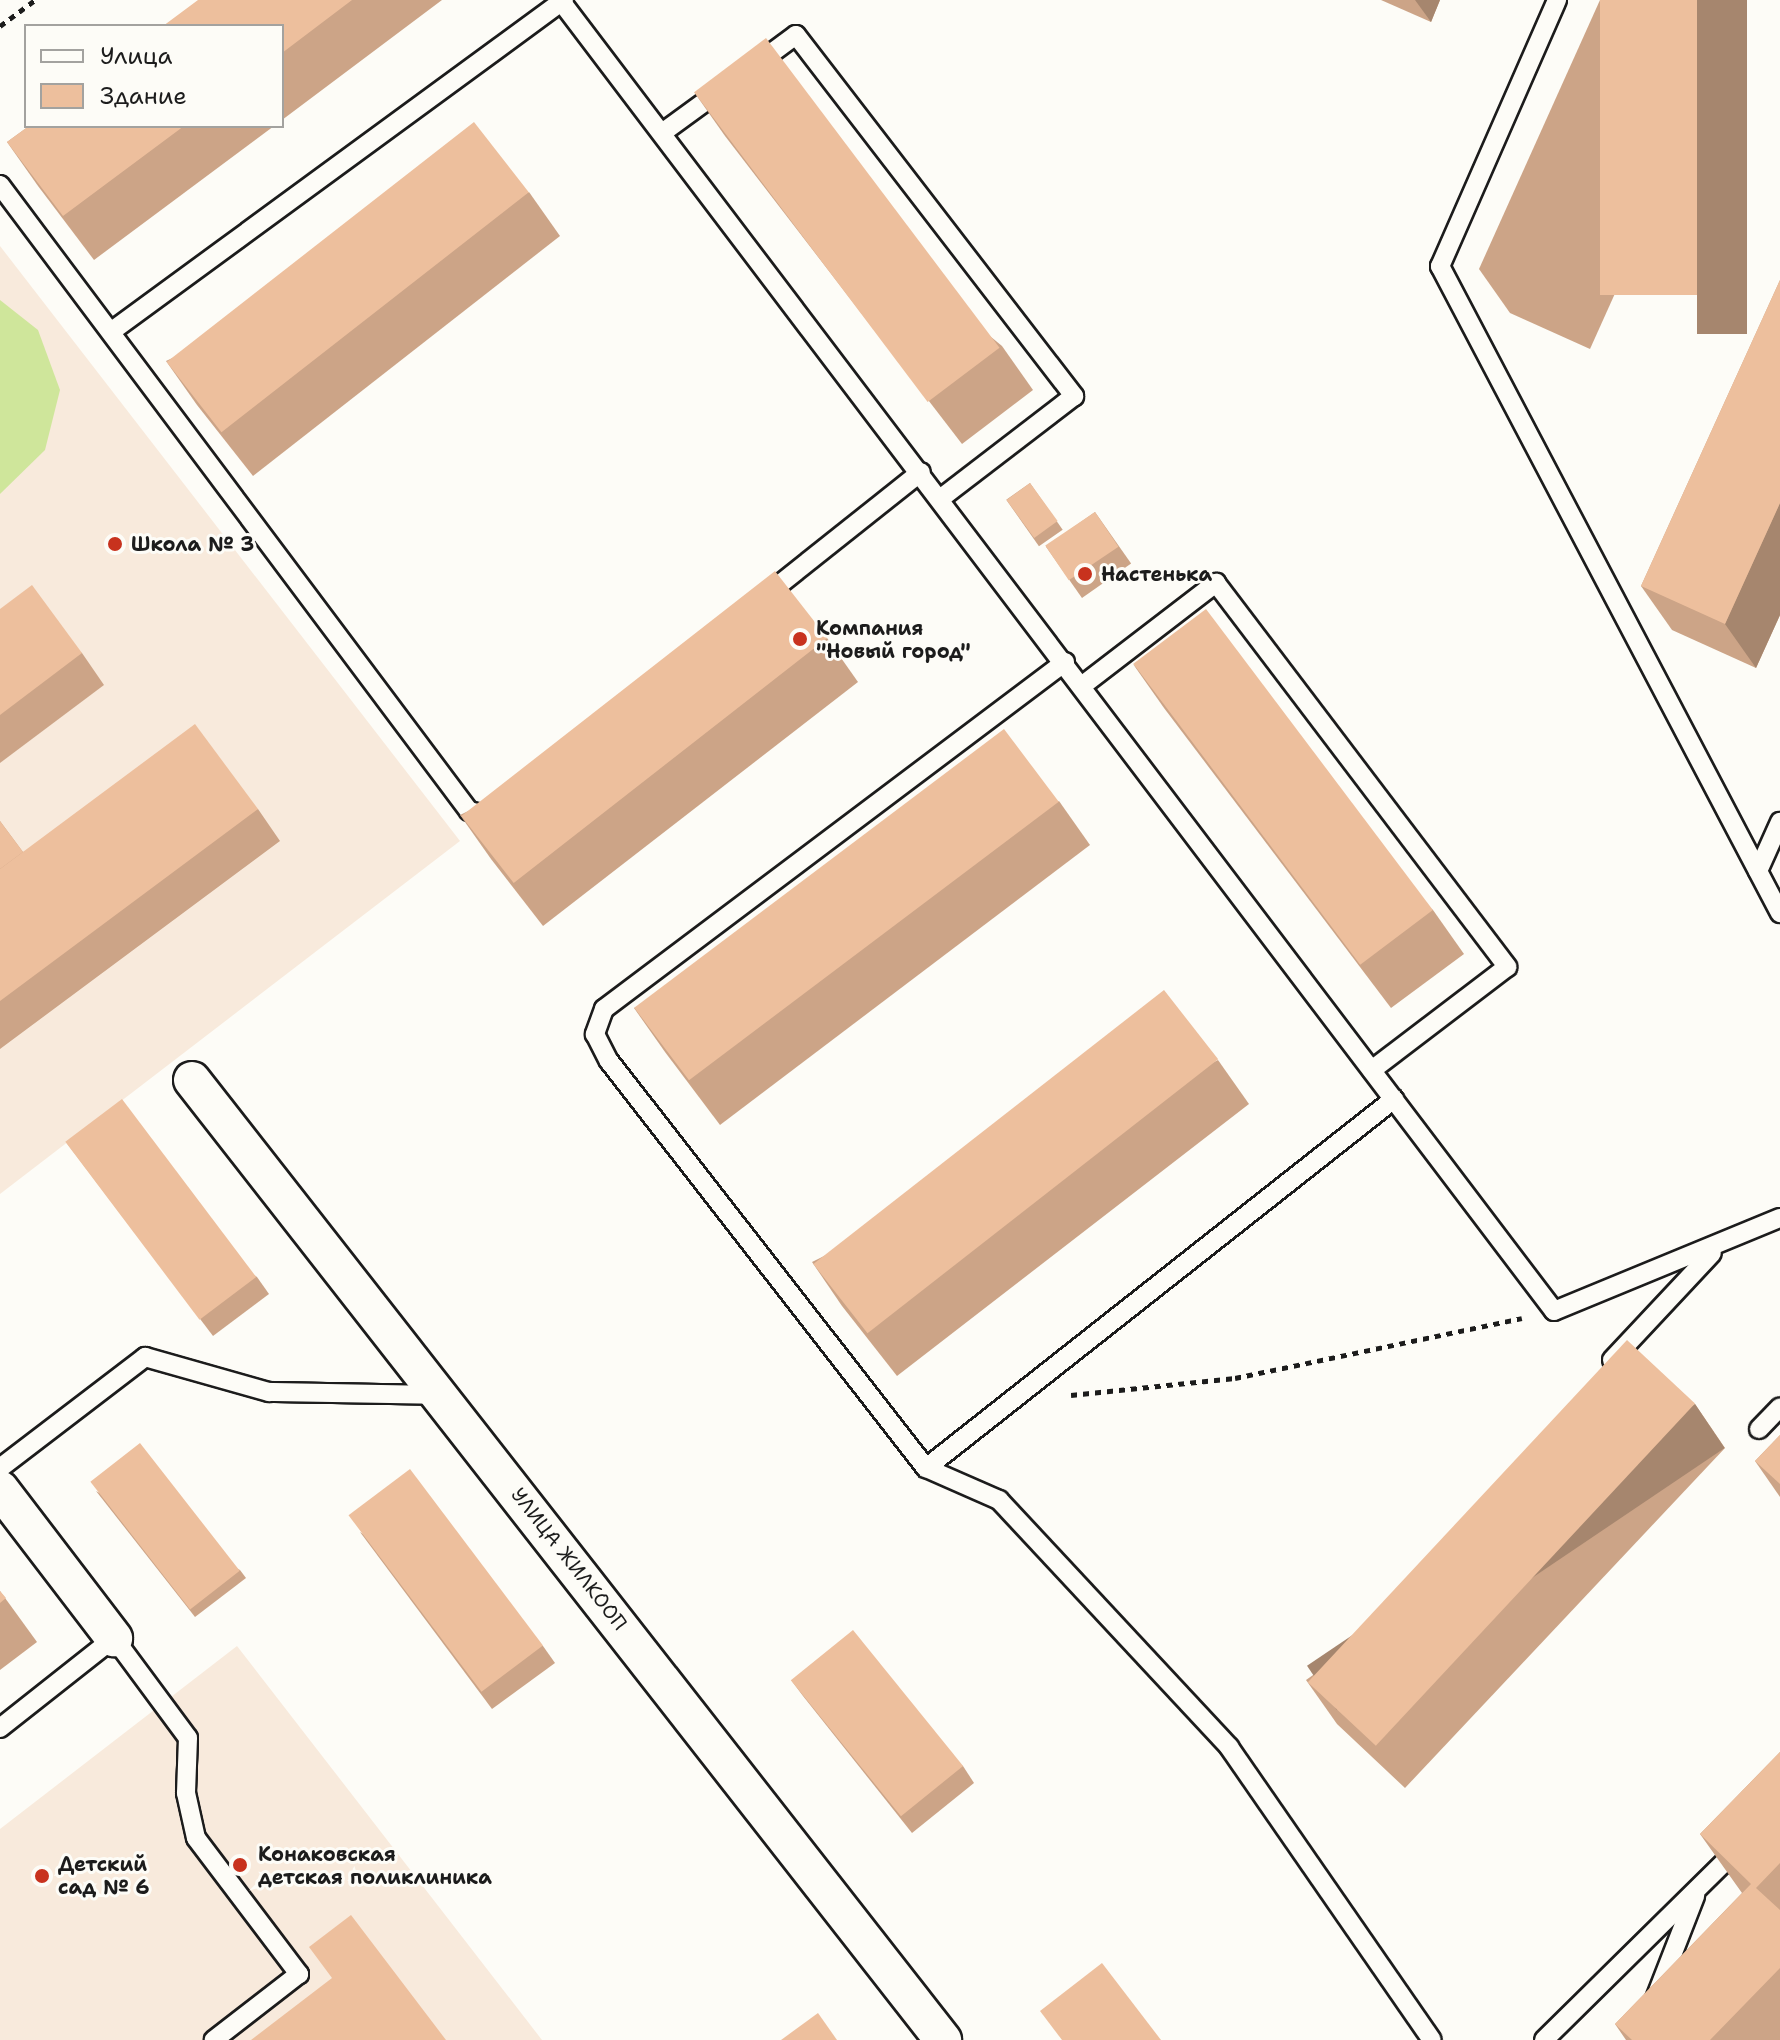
<!DOCTYPE html>
<html>
<head>
<meta charset="utf-8">
<style>
	body { margin:0 }
	#map { position:relative; width:1780px; height:2040px; overflow:hidden; background:#fdfcf7; font-family:"Shantell Sans",sans-serif }
	div>[style] { position:absolute }
	[style*='--x'] { left:calc(var(--x)*1px); top:calc(var(--y)*1px); width:calc(var(--w)*1px); rotate:calc(var(--a)*1deg) }
	.built>* { inset:0; background:#f8eadc }
	.green>* { inset:0; background:#cfe69b }
	.path>* { height:5px; margin-top:-2.5px; transform-origin:0; background:repeating-linear-gradient(90deg,#1c1c1c 0 6px,transparent 0 12px) }
	.roads { filter:drop-shadow(2px 0 #1c1c1c) drop-shadow(-2px 0 #1c1c1c) drop-shadow(0 2px #1c1c1c) drop-shadow(0 -2px #1c1c1c) }
	.lane>* { height:18px; margin:-9px; padding:0 9px; transform-origin:9px; border-radius:9px; background:#fdfcf7 }
	.street>* { height:36px; margin:-18px; padding:0 18px; transform-origin:18px; border-radius:18px; background:#fdfcf7 }
	.wall>* { inset:0; background:#cca487; transform-origin:0 0 }
	.shaded-wall>* { inset:0; background:#a6866e; transform-origin:0 0 }
	.building>* { inset:0; background:#edbf9d; transform-origin:0 0 }
	.dots>* { width:22px; height:22px; translate:-50% -50%; box-sizing:border-box; border:4px solid #fdfcf7; border-radius:50% }
	span { translate:-50% -50%; white-space:nowrap; text-align:center; line-height:1.15; -webkit-text-stroke:6px #fdfcf7; paint-order:stroke }
	.poi-label { font-size:20px; color:#1c1c1c; font-weight:700 }
	.left { translate:0 -50%; text-align:left }
	.street-label { font-size:20px; color:#1c1c1c }
	.legend { position:absolute; left:24px; top:24px; width:260px; height:104px; box-sizing:border-box; background:#fdfcf7; border:2px solid #a3a29f; margin:0; padding:10px 14px; list-style:none; font-size:24px; color:#1c1c1c }
	.legend li { display:flex; align-items:center; gap:16px; height:40px }
	.legend b { width:40px; border:2px solid #a3a29f }
</style>
</head>
<body>
<div id="map">
	<div class="built">
		<i style="clip-path:polygon(0 246px,460px 841px,0 1194px)"></i>
		<i style="clip-path:polygon(237px 1646px,542px 2040px,0 2040px,0 1829px)"></i>
	</div>
	<div class="green">
		<i style="clip-path:polygon(0 300px,38px 330px,60px 390px,45px 450px,0 494px)"></i>
	</div>
	<div class="path">
		<i style="--x:0;--y:26;--w:44;--a:-36.6"></i>
		<i style="--x:1071;--y:1395;--w:165;--a:-5.9"></i>
		<i style="--x:1235;--y:1378;--w:293;--a:-11.8"></i>
	</div>
	<div class="roads">
		<div class="lane">
			<i style="--x:560;--y:0;--w:1645;--a:52.83"></i>
			<i style="--x:1554;--y:1311;--w:244;--a:-22.4"></i>
			<i style="--x:1557;--y:0;--w:291;--a:113.7"></i>
			<i style="--x:1440;--y:266;--w:731;--a:62.28"></i>
			<i style="--x:758;--y:63;--w:47;--a:-36.4"></i>
			<i style="--x:796;--y:35;--w:456;--a:52.4"></i>
			<i style="--x:1074;--y:396;--w:168;--a:142.5"></i>
			<i style="--x:662;--y:133;--w:73;--a:-36.1"></i>
			<i style="--x:0;--y:185;--w:782;--a:53.16"></i>
			<i style="--x:469;--y:811;--w:21;--a:14"></i>
			<i style="--x:112;--y:331;--w:560;--a:-36.22"></i>
			<i style="--x:765;--y:596;--w:199;--a:-38.5"></i>
			<i style="--x:1065;--y:662;--w:577;--a:143.03"></i>
			<i style="--x:604;--y:1009;--w:27;--a:110"></i>
			<i style="--x:595;--y:1034;--w:30;--a:63"></i>
			<i style="--x:609;--y:1061;--w:516;--a:52.09"></i>
			<i style="--x:926;--y:1468;--w:80;--a:23.7"></i>
			<i style="--x:999;--y:1500;--w:338;--a:47"></i>
			<i style="--x:1229;--y:1747;--w:356;--a:55.3"></i>
			<i style="--x:1083;--y:685;--w:168;--a:-37.5"></i>
			<i style="--x:1216;--y:583;--w:482;--a:52.8"></i>
			<i style="--x:1507;--y:967;--w:170;--a:142.7"></i>
			<i style="--x:1758;--y:871;--w:54;--a:-65.8"></i>
			<i style="--x:1612;--y:1360;--w:146;--a:-46.9"></i>
			<i style="--x:1759;--y:1429;--w:30;--a:-46"></i>
			<i style="--x:0;--y:1468;--w:183;--a:-37.4"></i>
			<i style="--x:145;--y:1357;--w:129;--a:15.8"></i>
			<i style="--x:269;--y:1392;--w:170;--a:1"></i>
			<i style="--x:926;--y:1468;--w:596;--a:-38.25"></i>
			<i style="--x:0;--y:1728;--w:145;--a:-38.3"></i>
			<i style="--x:114;--y:1638;--w:124;--a:53.5"></i>
			<i style="--x:188;--y:1738;--w:55;--a:92.1"></i>
			<i style="--x:186;--y:1793;--w:46;--a:77.5"></i>
			<i style="--x:196;--y:1838;--w:171;--a:52.9"></i>
			<i style="--x:299;--y:1974;--w:108;--a:142.2"></i>
			<i style="--x:1544;--y:2040;--w:274;--a:-44.6"></i>
			<i style="--x:1639;--y:2040;--w:155;--a:-68.7"></i>
		</div>
		<div class="street">
			<i style="--x:192;--y:1080;--w:1219;--a:51.96"></i>
			<i style="--x:0;--y:1489;--w:188;--a:52.6"></i>
		</div>
	</div>
	<div class="wall">
		<i style="clip-path:polygon(198px 0,442px 0,282px 120px,282px 26px)"></i>
		<i style="clip-path:polygon(1381px 0,1440px 0,1431px 22px)"></i>
		<i style="clip-path:polygon(1600px 0,1747px 0,1590px 349px,1510px 313px,1479px 269px)"></i>
		<i style="clip-path:polygon(694px 92px,1002px 346px,1033px 390px,962px 444px,725px 136px)"></i>
		<i style="clip-path:polygon(29px 126px,274px 126px,94px 260px,38px 186px,7px 142px)"></i>
		<i style="clip-path:polygon(529px 192px,560px 236px,253px 476px,197px 405px,166px 361px)"></i>
		<i style="clip-path:polygon(1780px 280px,1780px 615px,1756px 668px,1672px 630px,1641px 586px)"></i>
		<i style="left:1030px;top:483px;width:57px;height:29px;rotate:55deg"></i>
		<i style="left:1095px;top:512px;width:63px;height:60px;rotate:55deg"></i>
		<i style="clip-path:polygon(0 609px,82px 653px,104px 685px,0 763px)"></i>
		<i style="clip-path:polygon(827px 638px,858px 682px,543px 926px,491px 859px,460px 815px)"></i>
		<i style="clip-path:polygon(1133px 664px,1433px 910px,1464px 954px,1391px 1008px,1164px 708px)"></i>
		<i style="clip-path:polygon(1059px 801px,1090px 845px,720px 1125px,665px 1052px,634px 1008px)"></i>
		<i style="clip-path:polygon(258px 809px,280px 841px,0 1049px,0 821px,23px 852px)"></i>
		<i style="clip-path:polygon(1218px 1060px,1249px 1104px,897px 1376px,842px 1306px,812px 1262px)"></i>
		<i style="clip-path:polygon(66px 1142px,257px 1277px,269px 1294px,213px 1336px)"></i>
		<i style="clip-path:polygon(1695px 1404px,1725px 1448px,1405px 1788px,1337px 1724px,1306px 1680px)"></i>
		<i style="clip-path:polygon(1780px 1435px,1780px 1497px,1755px 1461px)"></i>
		<i style="clip-path:polygon(96px 1491px,240px 1570px,246px 1578px,195px 1617px)"></i>
		<i style="clip-path:polygon(360px 1532px,543px 1646px,555px 1663px,492px 1709px)"></i>
		<i style="clip-path:polygon(0 1591px,37px 1642px,0 1670px)"></i>
		<i style="clip-path:polygon(791px 1680px,963px 1766px,974px 1783px,912px 1833px,803px 1696px)"></i>
		<i style="clip-path:polygon(1780px 1752px,1780px 2040px,1626px 2040px,1615px 2024px,1742px 1893px,1700px 1834px)"></i>
	</div>
	<div class="shaded-wall">
		<i style="clip-path:polygon(1415px 0,1440px 0,1431px 22px)"></i>
		<i style="left:1697px;top:0;width:50px;height:334px"></i>
		<i style="clip-path:polygon(1780px 503px,1780px 615px,1756px 668px,1725px 624px)"></i>
		<i style="left:1695px;top:1404px;width:53px;height:468px;rotate:56deg"></i>
	</div>
	<div class="building">
		<i style="clip-path:polygon(198px 0,352px 0,282px 53px,282px 26px,163px 26px)"></i>
		<i style="left:1600px;top:0;width:97px;height:295px"></i>
		<i style="left:766px;top:38px;width:388px;height:90px;rotate:53deg"></i>
		<i style="left:474px;top:122px;width:89px;height:390px;rotate:52deg"></i>
		<i style="clip-path:polygon(29px 126px,184px 126px,63px 216px,7px 142px)"></i>
		<i style="clip-path:polygon(1780px 280px,1780px 503px,1725px 624px,1641px 586px)"></i>
		<i style="left:1030px;top:483px;width:47px;height:29px;rotate:54deg"></i>
		<i style="left:1095px;top:512px;width:42px;height:60px;rotate:56deg"></i>
		<i style="left:775px;top:571px;width:85px;height:398px;rotate:52deg"></i>
		<i style="clip-path:polygon(32px 585px,82px 653px,0 715px,0 609px)"></i>
		<i style="left:1206px;top:609px;width:377px;height:91px;rotate:53deg"></i>
		<i style="clip-path:polygon(195px 724px,258px 809px,0 1001px,0 869px)"></i>
		<i style="left:1004px;top:729px;width:91px;height:463px;rotate:53deg"></i>
		<i style="clip-path:polygon(0 821px,23px 852px,0 869px)"></i>
		<i style="left:1164px;top:990px;width:88px;height:445px;rotate:52deg"></i>
		<i style="left:122px;top:1099px;width:223px;height:71px;rotate:53deg"></i>
		<i style="left:1627px;top:1340px;width:93px;height:468px;rotate:43deg"></i>
		<i style="clip-path:polygon(1780px 1435px,1780px 1484px,1755px 1461px)"></i>
		<i style="left:140px;top:1443px;width:162px;height:63px;rotate:52deg"></i>
		<i style="left:410px;top:1469px;width:221px;height:77px;rotate:53deg"></i>
		<i style="clip-path:polygon(0 1591px,6px 1598px,0 1603px)"></i>
		<i style="left:853px;top:1630px;width:175px;height:80px;rotate:51deg"></i>
		<i style="clip-path:polygon(1780px 1752px,1780px 1863px,1756px 1888px,1780px 1910px,1780px 1968px,1710px 2040px,1632px 2040px,1615px 2024px,1751px 1884px,1700px 1834px)"></i>
		<i style="clip-path:polygon(351px 1915px,446px 2040px,251px 2040px,332px 1978px,309px 1947px)"></i>
		<i style="clip-path:polygon(1102px 1963px,1161px 2040px,1062px 2040px,1040px 2011px)"></i>
		<i style="clip-path:polygon(818px 2013px,837px 2040px,781px 2040px)"></i>
	</div>
	<div class="dots">
		<i style="left:115px;top:544px;background:#c8321e"></i>
		<i style="left:1085px;top:574px;background:#c8321e"></i>
		<i style="left:800px;top:639px;background:#c8321e"></i>
		<i style="left:240px;top:1865px;background:#c8321e"></i>
		<i style="left:42px;top:1876px;background:#c8321e"></i>
	</div>
	<div class="poi-label">
		<span class="left" style="left:131px;top:544px">Школа № 3</span>
		<span class="left" style="left:1101px;top:574px">Настенька</span>
		<span class="left" style="left:816px;top:640px">Компания<br>"Новый город"</span>
		<span class="left" style="left:258px;top:1866px">Конаковская<br>детская поликлиника</span>
		<span class="left" style="left:58px;top:1876px">Детский<br>сад № 6</span>
	</div>
	<div class="street-label">
		<span style="left:569px;top:1559px;rotate:52deg">УЛИЦА ЖИЛКООП</span>
	</div>
	<ul class="legend">
	<li><b style="height:10px;background:#fdfcf7"></b>Улица</li>
	<li><b style="height:22px;background:#edbf9d"></b>Здание</li>
	</ul>
</div>
</body>
</html>
